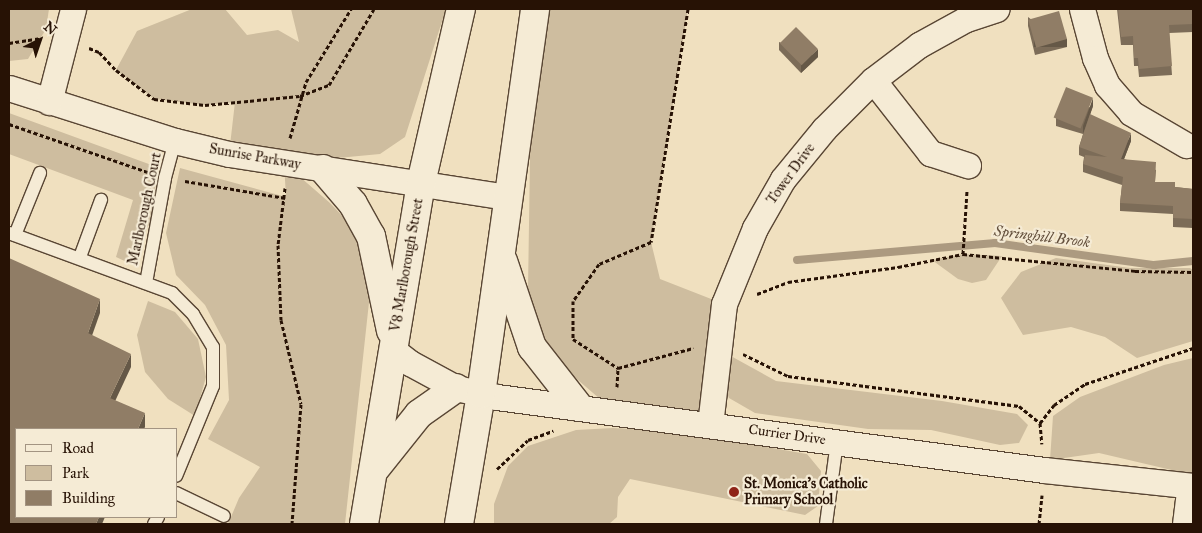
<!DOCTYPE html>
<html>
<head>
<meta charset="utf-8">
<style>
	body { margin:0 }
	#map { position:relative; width:1202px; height:533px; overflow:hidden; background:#f0e0bf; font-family:"IM FELL Great Primer",serif }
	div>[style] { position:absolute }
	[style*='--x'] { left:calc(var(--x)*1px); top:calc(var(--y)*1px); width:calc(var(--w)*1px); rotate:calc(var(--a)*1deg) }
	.green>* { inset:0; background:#cebd9f }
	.stream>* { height:8px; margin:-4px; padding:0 4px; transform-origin:4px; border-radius:4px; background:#ac9a80 }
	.path>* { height:3px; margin-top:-1.5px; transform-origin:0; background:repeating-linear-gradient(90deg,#271205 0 4px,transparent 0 6.5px) }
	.roads { filter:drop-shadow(1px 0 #594634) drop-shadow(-1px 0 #594634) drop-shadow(0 1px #594634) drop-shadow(0 -1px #594634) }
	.lane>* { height:12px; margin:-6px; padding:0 6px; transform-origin:6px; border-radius:6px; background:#f5ebd5 }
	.street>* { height:25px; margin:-12.5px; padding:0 12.5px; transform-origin:12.5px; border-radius:12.5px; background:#f5ebd5 }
	.secondary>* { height:28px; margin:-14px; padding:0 14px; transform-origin:14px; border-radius:14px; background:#f5ebd5 }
	.wall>* { inset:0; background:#7c6c58 }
	.shaded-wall>* { inset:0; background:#655847; transform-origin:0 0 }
	.building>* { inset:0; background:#907d66; transform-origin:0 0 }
	.dots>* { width:14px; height:14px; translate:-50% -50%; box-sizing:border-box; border:2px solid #f5ebd5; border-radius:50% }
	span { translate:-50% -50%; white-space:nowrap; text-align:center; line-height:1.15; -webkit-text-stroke:4.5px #f5ebd5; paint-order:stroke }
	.street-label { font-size:14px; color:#271205 }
	.poi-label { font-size:14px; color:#271205; font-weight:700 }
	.left { translate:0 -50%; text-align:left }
	.water-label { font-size:15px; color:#634f3c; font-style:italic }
	.frame { position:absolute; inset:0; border:10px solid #271205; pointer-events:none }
	.legend { position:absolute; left:15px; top:428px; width:162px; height:90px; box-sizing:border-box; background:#f5ebd5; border:1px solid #a39482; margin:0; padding:6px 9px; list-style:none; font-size:15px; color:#271205 }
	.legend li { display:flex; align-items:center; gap:10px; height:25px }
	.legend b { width:25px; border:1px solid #a39482 }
	.north { position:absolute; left:15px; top:15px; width:50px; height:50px; -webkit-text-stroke:4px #f5ebd5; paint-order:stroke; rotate:41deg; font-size:14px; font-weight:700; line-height:20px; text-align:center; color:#271205 }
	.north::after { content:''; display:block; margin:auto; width:18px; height:22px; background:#271205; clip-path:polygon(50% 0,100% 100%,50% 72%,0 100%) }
</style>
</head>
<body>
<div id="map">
	<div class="green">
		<i style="clip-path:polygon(9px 9px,49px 9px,46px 29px,28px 59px,9px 61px)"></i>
		<i style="clip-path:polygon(192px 9px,225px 9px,247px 35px,278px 30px,299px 42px,291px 9px,446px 9px,405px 137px,380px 154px,284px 163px,330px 203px,364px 239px,370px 293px,345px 524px,228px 524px,239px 498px,260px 467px,208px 439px,229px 400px,226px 345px,205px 305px,176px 275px,166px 233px,180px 168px,286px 197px,284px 163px,229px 154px,235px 102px,205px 105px,154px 99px,116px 70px,137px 31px)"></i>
		<i style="clip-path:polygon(535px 9px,688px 9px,651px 242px,660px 279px,724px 304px,710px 425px,614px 411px,550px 356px,528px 289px,532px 28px)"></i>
		<i style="clip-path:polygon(9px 113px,157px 167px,153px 217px,129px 263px,116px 257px,133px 200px,9px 154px)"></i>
		<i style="clip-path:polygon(963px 254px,1002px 256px,986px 280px,972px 283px,958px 279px,932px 260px)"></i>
		<i style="clip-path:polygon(1056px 258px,1130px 268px,1190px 268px,1193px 270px,1193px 341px,1137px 358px,1105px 337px,1071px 327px,1023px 335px,1001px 298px,1021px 272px)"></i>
		<i style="clip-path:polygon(148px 301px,175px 312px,198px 339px,206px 377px,195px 416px,168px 399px,145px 372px,137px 335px)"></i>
		<i style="clip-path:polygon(729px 355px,776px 381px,942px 401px,1017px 414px,1028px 425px,1019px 443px,1000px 445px,931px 430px,868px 429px,755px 413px,729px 398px,723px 382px)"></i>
		<i style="clip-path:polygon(1193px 358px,1193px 475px,1099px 453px,1050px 460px,1053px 416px,1080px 397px,1164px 365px)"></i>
		<i style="clip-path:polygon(613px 428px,743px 435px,749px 444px,807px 454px,821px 471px,818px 506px,805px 515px,630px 479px,618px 497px,617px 517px,609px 524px,494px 524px,494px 504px,508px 466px,528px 446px,576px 430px)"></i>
	</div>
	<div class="stream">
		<i style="--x:797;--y:260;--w:199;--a:-4.9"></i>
		<i style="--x:995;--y:243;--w:161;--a:7.9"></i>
		<i style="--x:1154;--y:265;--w:39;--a:-6"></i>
	</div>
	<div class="path">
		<i style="--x:688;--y:9;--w:236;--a:99"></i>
		<i style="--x:651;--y:242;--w:56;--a:157.1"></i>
		<i style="--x:599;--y:264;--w:45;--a:125.1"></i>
		<i style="--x:573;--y:301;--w:38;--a:90"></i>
		<i style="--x:573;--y:339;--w:54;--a:32.8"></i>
		<i style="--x:618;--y:368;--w:78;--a:-14.9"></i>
		<i style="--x:9;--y:43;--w:31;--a:-9"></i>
		<i style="--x:89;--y:48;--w:11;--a:22"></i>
		<i style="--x:99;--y:52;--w:25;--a:47"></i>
		<i style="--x:116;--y:70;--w:48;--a:37.3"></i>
		<i style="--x:154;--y:99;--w:51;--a:6.7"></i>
		<i style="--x:205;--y:105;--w:95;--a:-5.4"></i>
		<i style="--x:300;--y:96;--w:31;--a:-21"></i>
		<i style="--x:329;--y:85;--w:88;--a:-59.4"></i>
		<i style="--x:9;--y:124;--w:147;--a:19.1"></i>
		<i style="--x:290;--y:138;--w:58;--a:-74.1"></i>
		<i style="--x:306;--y:82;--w:86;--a:-58.3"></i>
		<i style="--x:185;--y:181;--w:102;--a:9.6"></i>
		<i style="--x:285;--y:188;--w:57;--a:97"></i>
		<i style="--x:278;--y:245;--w:75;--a:87.7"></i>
		<i style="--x:281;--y:320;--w:86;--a:76.6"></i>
		<i style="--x:301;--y:404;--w:120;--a:94.3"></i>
		<i style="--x:963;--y:254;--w:64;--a:-86.4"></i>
		<i style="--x:757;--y:294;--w:33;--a:-21"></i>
		<i style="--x:788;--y:282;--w:111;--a:-7.8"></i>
		<i style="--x:898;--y:267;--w:66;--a:-11.3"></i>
		<i style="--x:963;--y:254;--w:173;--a:5.6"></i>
		<i style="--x:1135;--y:271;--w:58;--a:1"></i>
		<i style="--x:743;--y:354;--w:50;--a:26.1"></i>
		<i style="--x:788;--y:376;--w:233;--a:7.4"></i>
		<i style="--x:1019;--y:406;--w:27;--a:39"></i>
		<i style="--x:1040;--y:423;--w:21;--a:85"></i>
		<i style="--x:617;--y:387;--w:19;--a:-87"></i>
		<i style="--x:1040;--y:423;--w:23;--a:-52"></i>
		<i style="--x:1054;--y:405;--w:37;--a:-34"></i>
		<i style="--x:1085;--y:384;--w:114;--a:-18.4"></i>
		<i style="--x:497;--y:469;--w:42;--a:-43.1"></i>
		<i style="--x:528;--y:440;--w:27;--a:-20"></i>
		<i style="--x:1039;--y:524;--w:29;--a:-84"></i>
	</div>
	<div class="roads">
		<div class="lane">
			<i style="--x:9;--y:233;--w:174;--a:20.2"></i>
			<i style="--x:172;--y:293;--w:30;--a:45"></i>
			<i style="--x:193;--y:314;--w:39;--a:59"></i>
			<i style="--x:213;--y:347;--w:39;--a:90"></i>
			<i style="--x:213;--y:386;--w:97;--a:112.3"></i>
			<i style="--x:15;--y:235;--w:67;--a:-68"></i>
			<i style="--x:80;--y:257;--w:61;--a:-69.8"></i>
			<i style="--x:146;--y:283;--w:107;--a:-79.7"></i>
			<i style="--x:165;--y:178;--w:38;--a:-75"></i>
			<i style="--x:176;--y:493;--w:53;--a:25.6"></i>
			<i style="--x:154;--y:524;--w:8;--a:-60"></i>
			<i style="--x:826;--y:524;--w:83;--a:-82.4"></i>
		</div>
		<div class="street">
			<i style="--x:1082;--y:9;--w:51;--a:75.1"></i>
			<i style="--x:1095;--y:58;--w:30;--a:66"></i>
			<i style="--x:1107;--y:85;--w:37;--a:49"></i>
			<i style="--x:1131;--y:113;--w:64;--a:30.2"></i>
			<i style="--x:873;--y:80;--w:93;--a:52"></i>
			<i style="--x:930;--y:153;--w:40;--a:18"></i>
			<i style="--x:9;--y:88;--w:174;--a:17.7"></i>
			<i style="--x:175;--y:141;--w:56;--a:13.5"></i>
			<i style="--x:229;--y:154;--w:282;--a:8.8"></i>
			<i style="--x:49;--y:102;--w:96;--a:-75.5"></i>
			<i style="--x:392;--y:349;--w:23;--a:38"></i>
			<i style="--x:410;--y:363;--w:52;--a:28.5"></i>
			<i style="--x:456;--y:388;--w:42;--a:12.4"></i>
			<i style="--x:497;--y:397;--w:552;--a:7.6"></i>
			<i style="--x:1044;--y:470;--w:150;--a:6.1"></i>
			<i style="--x:710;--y:425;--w:122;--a:-83.4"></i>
			<i style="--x:724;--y:304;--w:82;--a:-67.8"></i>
			<i style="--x:755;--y:228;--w:56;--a:-60.3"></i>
			<i style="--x:783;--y:179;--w:65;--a:-50.6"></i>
			<i style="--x:824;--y:129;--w:69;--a:-45"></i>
			<i style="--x:873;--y:80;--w:58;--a:-37.3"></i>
			<i style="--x:919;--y:45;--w:54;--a:-29"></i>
			<i style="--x:966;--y:19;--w:32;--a:-18"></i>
			<i style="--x:1185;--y:524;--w:38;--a:-83"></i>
		</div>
		<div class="secondary">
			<i style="--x:323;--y:169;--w:46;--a:49.4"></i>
			<i style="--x:353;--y:204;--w:37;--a:61"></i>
			<i style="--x:371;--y:236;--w:97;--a:78.1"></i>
			<i style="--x:503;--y:261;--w:91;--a:71.4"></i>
			<i style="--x:532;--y:347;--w:76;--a:51.9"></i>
			<i style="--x:375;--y:469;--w:70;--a:-51.3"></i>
			<i style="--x:419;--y:414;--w:45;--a:-35.1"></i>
			<i style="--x:364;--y:524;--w:346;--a:-80.5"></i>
			<i style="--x:421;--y:183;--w:179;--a:-77.1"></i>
			<i style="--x:459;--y:524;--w:132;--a:-80.4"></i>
			<i style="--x:481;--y:394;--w:389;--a:-82"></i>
		</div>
	</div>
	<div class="wall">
		<i style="clip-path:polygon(1117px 9px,1193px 9px,1193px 32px,1169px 33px,1172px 75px,1139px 77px,1138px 66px,1134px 66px,1133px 45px,1121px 45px)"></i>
		<i style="clip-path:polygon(1028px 17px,1067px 47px,1035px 55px,1028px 26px)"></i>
		<i style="clip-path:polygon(779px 42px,818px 57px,801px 73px,779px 50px)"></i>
		<i style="clip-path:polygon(1093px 106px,1090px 115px,1131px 141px,1124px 159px,1156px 170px,1155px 182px,1175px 187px,1193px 189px,1193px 228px,1173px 227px,1173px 214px,1120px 211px,1120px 203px,1122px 185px,1083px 172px,1083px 164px,1084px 157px,1079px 155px,1079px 147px,1083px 134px,1056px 126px,1056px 118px)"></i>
	</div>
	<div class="shaded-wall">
		<i style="left:1067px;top:39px;width:8px;height:33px;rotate:90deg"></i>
		<i style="clip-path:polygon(818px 49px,818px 57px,801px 73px,801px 65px)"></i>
		<i style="clip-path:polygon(1093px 98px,1093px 106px,1083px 134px,1083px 126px)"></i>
		<i style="clip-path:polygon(1131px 133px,1131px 141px,1121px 167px,1121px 159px)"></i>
		<i style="clip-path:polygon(100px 299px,100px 313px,88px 347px,88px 333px)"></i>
		<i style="clip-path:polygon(131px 354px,131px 367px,110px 412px,110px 398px)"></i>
		<i style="clip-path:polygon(145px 413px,145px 427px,144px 429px,138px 429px)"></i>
		<i style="clip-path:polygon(99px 517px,105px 517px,102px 524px,96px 524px)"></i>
	</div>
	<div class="building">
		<i style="clip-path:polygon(1118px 9px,1193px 9px,1193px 24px,1169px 25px,1172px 66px,1139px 69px,1138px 58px,1134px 58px,1133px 36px,1121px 37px)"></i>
		<i style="left:1059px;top:11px;width:29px;height:32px;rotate:74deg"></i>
		<i style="left:796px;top:27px;width:31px;height:23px;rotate:45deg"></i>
		<i style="left:1066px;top:87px;width:29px;height:33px;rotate:22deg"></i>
		<i style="clip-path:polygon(1090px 114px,1131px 133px,1121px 159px,1156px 162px,1155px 182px,1175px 182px,1175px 187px,1193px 189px,1193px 219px,1173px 218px,1173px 206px,1120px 203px,1123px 177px,1083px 164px,1085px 155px,1107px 157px,1079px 147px)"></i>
		<i style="clip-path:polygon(9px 258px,100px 299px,88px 333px,131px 354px,110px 398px,145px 413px,138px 429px,16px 429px,16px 517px,99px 517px,96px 524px,13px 524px,9px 523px)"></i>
	</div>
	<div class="dots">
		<i style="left:734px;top:492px;background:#8f2418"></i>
	</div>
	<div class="street-label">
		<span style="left:255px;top:157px;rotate:10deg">Sunrise Parkway</span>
		<span style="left:791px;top:174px;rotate:-54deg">Tower Drive</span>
		<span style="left:145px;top:209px;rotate:-78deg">Marlborough Court</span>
		<span style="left:407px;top:265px;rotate:-80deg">V8 Marlborough Street</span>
		<span style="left:787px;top:435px;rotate:8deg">Currier Drive</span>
	</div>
	<div class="poi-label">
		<span class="left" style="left:744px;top:492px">St. Monica's Catholic<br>Primary School</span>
	</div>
	<div class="water-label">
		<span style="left:1042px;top:237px;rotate:7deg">Springhill Brook</span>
	</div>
	<div class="frame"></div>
	<ul class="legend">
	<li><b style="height:6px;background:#f5ebd5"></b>Road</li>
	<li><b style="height:14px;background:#cebd9f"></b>Park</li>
	<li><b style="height:14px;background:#907d66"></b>Building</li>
	</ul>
	<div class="north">N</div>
</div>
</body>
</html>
